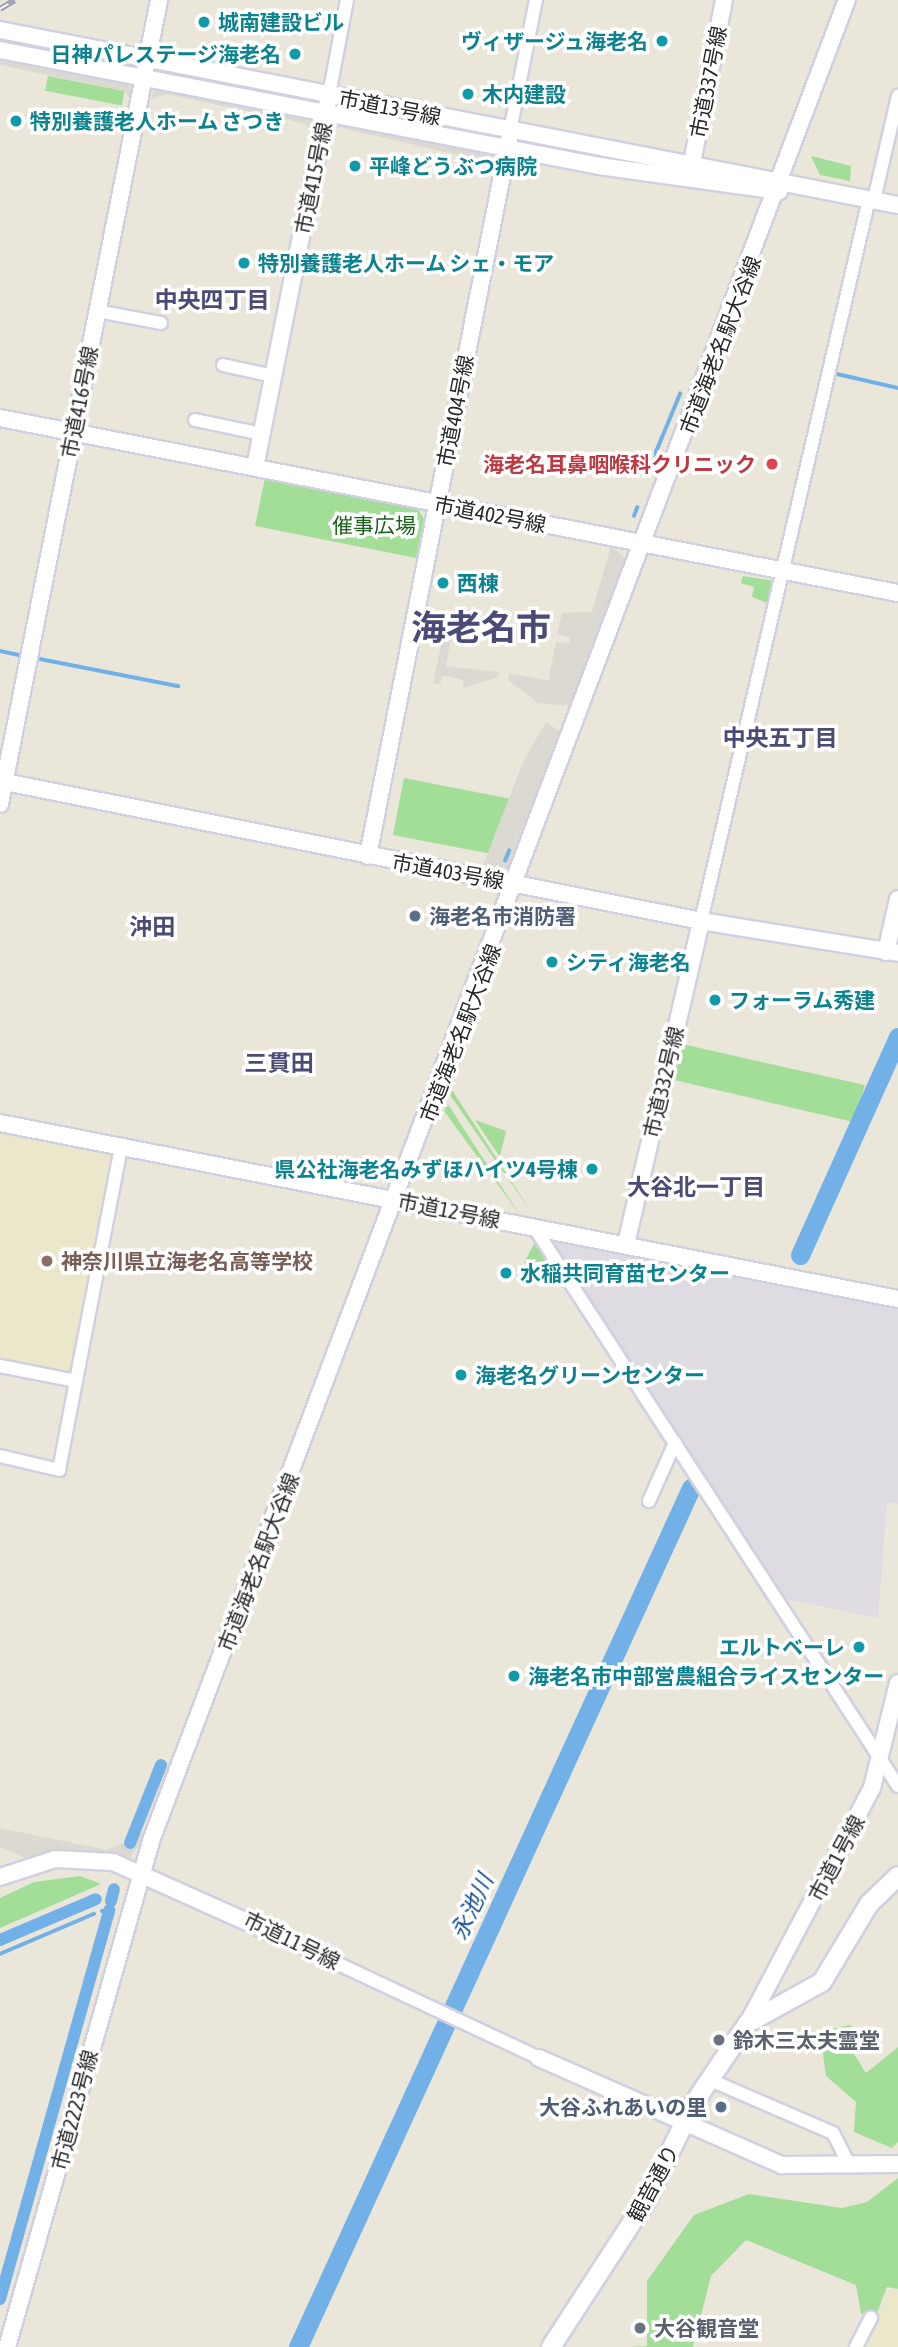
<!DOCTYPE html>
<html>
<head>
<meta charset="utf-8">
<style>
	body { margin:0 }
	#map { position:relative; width:898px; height:2347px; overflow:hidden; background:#eae6da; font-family:"Asap Condensed","Noto Sans JP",sans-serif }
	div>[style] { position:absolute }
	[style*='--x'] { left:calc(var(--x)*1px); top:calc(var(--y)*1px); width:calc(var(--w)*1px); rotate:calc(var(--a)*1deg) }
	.industrial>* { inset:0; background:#dfdbe3 }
	.education>* { inset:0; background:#ebe7ca }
	.green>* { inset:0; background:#a3de99; transform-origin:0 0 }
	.plaza>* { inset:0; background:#dbd9d1 }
	.stream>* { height:3.5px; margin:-1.75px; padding:0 1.75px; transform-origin:1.75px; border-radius:1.75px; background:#72b1e8 }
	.canal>* { height:12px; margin:-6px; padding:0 6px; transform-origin:6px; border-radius:6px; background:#72b1e8 }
	.river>* { height:19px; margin:-9.5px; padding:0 9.5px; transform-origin:9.5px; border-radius:9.5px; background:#72b1e8 }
	.roads { filter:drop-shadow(2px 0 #d0d0e1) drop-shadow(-2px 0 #d0d0e1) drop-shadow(0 2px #d0d0e1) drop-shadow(0 -2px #d0d0e1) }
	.minor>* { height:12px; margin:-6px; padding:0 6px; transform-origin:6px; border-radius:6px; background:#fff }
	.tertiary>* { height:16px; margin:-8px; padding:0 8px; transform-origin:8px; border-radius:8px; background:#fff }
	.secondary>* { height:18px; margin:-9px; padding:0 9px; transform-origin:9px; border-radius:9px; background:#fff }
	.rail>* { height:6px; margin-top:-3px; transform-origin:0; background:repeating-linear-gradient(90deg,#fff 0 10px,#9f9eb2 0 20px); box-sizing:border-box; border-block:2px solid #9f9eb2 }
	.dots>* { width:19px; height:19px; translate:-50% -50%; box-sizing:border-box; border:4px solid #fff; border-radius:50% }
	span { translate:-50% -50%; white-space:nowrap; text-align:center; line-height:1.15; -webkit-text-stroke:7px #fff; paint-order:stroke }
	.culture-label { font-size:21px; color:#0d838f; font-weight:700 }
	.left { translate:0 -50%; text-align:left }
	.right { translate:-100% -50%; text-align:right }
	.street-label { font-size:21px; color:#282828 }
	.health-label { font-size:21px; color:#be3a42; font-weight:700 }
	.park-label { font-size:21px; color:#1e611d }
	.service-label { font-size:21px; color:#4e5e75; font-weight:700 }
	.education-label { font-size:21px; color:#785e54; font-weight:700 }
	.worship-label { font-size:21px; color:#5b616d; font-weight:700 }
	.neighbourhood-label { font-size:23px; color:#4c4b76; font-weight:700 }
	.water-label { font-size:23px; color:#144d91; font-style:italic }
	.town-label { font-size:35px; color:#4c4b76; font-weight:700 }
</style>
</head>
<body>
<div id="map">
	<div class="industrial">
		<i style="clip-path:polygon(555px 1237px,898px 1308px,898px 1504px,887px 1502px,878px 1618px,784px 1599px,553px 1247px)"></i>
	</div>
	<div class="education">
		<i style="clip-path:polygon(0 1132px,109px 1155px,115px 1162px,69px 1372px,0 1359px)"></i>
		<i style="clip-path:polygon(890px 2290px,898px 2294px,898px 2347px,864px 2347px)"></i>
	</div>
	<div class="green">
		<i style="left:48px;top:76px;width:78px;height:15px;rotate:11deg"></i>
		<i style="clip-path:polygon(811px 156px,851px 166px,850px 181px,820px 175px)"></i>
		<i style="clip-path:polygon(265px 478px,418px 509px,424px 519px,416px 558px,255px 526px)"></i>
		<i style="clip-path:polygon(743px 576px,775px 581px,770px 604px,752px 597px,754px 587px,741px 583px)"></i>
		<i style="left:404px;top:778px;width:107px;height:58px;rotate:11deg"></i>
		<i style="clip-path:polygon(682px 1044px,860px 1084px,865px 1085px,853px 1122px,674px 1080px)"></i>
		<i style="clip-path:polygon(452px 1090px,534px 1216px,450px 1095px)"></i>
		<i style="clip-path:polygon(447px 1103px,520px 1215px,444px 1111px)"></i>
		<i style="clip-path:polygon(475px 1120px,506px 1131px,500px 1157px)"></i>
		<i style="clip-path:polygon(535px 1242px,552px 1267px,547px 1282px,524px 1263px)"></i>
		<i style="clip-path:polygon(80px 1876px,101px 1884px,0 1928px,0 1898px,34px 1882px)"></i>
		<i style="clip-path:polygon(851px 2025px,854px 2054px,866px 2073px,898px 2047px,898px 2142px,892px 2148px,854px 2132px,856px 2102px,826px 2076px,823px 2054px,834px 2028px)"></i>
		<i style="clip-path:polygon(898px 2178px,898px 2289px,887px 2287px,877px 2313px,861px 2314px,856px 2285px,746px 2240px,711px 2276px,693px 2347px,630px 2347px,647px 2346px,647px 2281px,694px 2215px,749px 2194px,842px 2208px,867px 2202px)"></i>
	</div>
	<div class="plaza">
		<i style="clip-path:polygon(0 58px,124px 80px,132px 90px,131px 102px,125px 91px,0 65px)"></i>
		<i style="clip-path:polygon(155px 87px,314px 119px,315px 134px,304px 123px,166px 94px,150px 100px)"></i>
		<i style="clip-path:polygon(340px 121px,490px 156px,498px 162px,496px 177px,488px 162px,338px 127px,328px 132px)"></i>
		<i style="clip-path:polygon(611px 546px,628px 561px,572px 706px,538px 703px,508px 680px,509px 673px,548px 681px,556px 642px,569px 644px,570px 637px,557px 634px,562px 613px,592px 612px)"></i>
		<i style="clip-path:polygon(445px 628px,453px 630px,446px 666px,499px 672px,498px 677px,464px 688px,463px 680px,443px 675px,440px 684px,433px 683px)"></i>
		<i style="clip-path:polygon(546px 722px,562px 733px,511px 870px,482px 868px,523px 762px)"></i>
		<i style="clip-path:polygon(0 1828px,107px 1850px,122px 1843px,132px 1847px,137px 1832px,146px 1835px,130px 1857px,30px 1860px,0 1847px)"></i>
	</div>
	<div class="stream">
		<i style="--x:833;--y:373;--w:67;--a:13"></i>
		<i style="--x:655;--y:472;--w:20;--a:-87"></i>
		<i style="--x:656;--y:452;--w:63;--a:-67.5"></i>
		<i style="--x:634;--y:516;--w:9;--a:-69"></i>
		<i style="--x:0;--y:651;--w:19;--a:12"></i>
		<i style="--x:40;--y:659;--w:141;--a:11.1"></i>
		<i style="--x:505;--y:861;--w:11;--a:-68"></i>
		<i style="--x:102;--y:1911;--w:7;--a:-8"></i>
		<i style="--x:0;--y:1954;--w:102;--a:-23.1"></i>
	</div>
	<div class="canal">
		<i style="--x:130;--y:1843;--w:84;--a:-68.3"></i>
		<i style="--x:111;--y:1901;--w:12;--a:-76"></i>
		<i style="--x:0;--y:1940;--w:104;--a:-23.1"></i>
		<i style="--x:0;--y:2299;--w:404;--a:-74.3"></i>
	</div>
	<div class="river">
		<i style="--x:800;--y:1255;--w:239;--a:-65.8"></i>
		<i style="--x:298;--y:2347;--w:945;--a:-65.42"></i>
	</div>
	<div class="roads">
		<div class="minor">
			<i style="--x:329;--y:95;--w:97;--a:-79.3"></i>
			<i style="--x:510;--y:131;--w:134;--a:-78.8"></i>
			<i style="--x:874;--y:200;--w:107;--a:-77"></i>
			<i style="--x:97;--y:311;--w:65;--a:10.6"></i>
			<i style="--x:223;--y:365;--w:51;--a:12.4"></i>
			<i style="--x:195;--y:420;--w:68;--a:11.8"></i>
			<i style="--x:701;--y:921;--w:741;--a:-76.9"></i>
			<i style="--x:534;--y:1227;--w:667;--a:56.93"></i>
			<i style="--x:0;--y:1366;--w:77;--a:11.2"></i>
			<i style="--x:76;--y:1381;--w:238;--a:-79.1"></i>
			<i style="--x:0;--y:1456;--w:61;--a:13.3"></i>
			<i style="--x:59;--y:1470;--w:91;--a:-79.2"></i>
			<i style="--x:649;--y:1501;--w:64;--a:-65.9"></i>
			<i style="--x:281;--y:1937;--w:285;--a:25.1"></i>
			<i style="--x:708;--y:2079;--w:136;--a:23.4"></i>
			<i style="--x:833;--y:2133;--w:33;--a:63"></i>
			<i style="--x:856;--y:2347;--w:33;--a:-63"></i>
		</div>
		<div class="tertiary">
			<i style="--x:0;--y:30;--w:915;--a:11.03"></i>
			<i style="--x:0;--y:50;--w:610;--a:10.96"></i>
			<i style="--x:599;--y:166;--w:182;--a:7.9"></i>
			<i style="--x:692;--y:163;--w:166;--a:-78.9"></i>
			<i style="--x:0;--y:418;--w:915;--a:11.03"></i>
			<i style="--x:255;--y:467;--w:371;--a:-78.7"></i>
			<i style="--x:0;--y:781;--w:715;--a:11.29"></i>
			<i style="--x:701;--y:921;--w:200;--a:9.2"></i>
			<i style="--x:0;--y:804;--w:820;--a:-78.81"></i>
			<i style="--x:368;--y:856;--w:730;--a:-78.86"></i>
			<i style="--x:886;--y:952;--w:54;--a:-77.2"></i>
			<i style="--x:0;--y:1123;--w:915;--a:11.09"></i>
			<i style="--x:626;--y:1244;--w:332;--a:-76.9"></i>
			<i style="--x:0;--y:1877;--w:58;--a:-18.1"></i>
			<i style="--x:55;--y:1859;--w:58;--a:3"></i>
			<i style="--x:113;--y:1862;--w:184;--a:24.1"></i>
			<i style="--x:748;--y:2023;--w:266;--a:-62.2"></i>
			<i style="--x:872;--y:1788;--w:108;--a:-76.1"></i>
			<i style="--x:539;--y:2058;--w:266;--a:23.8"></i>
			<i style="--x:782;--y:2165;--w:116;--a:-0.5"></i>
			<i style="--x:7;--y:2347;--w:529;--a:-74.1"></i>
			<i style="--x:152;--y:1838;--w:1965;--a:-69.29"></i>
		</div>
		<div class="secondary">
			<i style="--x:551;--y:2347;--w:176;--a:-57"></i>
			<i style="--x:647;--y:2199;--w:107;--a:-63.9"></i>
			<i style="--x:694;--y:2103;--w:97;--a:-56"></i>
			<i style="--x:748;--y:2023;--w:85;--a:-29"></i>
			<i style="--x:822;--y:1982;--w:91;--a:-58.9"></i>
			<i style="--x:869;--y:1904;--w:40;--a:-44"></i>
		</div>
	</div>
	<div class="rail">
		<i style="--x:0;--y:9;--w:17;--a:-31"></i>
	</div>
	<div class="dots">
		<i style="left:204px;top:22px;background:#0f9aa8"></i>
		<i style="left:662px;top:41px;background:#0f9aa8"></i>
		<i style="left:295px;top:54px;background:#0f9aa8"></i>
		<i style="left:468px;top:94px;background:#0f9aa8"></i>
		<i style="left:16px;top:121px;background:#0f9aa8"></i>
		<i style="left:355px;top:166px;background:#0f9aa8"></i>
		<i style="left:244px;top:263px;background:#0f9aa8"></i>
		<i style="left:772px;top:464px;background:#e0444e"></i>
		<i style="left:443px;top:583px;background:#0f9aa8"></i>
		<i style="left:415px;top:916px;background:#5c6f8a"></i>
		<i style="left:552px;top:962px;background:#0f9aa8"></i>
		<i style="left:715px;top:1000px;background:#0f9aa8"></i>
		<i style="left:592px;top:1169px;background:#0f9aa8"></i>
		<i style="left:47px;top:1261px;background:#8d6e63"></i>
		<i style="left:506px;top:1273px;background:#0f9aa8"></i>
		<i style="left:461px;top:1375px;background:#0f9aa8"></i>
		<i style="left:859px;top:1647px;background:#0f9aa8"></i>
		<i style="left:514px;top:1676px;background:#0f9aa8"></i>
		<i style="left:719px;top:2040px;background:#6b7280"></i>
		<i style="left:721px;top:2107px;background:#5c6f8a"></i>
		<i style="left:640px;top:2328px;background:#6b7280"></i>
	</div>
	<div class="culture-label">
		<span class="left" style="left:218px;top:22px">城南建設ビル</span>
		<span class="right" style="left:648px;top:41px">ヴィザージュ海老名</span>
		<span class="right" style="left:281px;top:54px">日神パレステージ海老名</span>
		<span class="left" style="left:482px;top:94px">木内建設</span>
		<span class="left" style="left:30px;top:121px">特別養護老人ホーム さつき</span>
		<span class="left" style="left:369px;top:166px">平峰どうぶつ病院</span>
		<span class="left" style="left:258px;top:263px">特別養護老人ホーム シェ・モア</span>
		<span class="left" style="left:457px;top:583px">西棟</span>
		<span class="left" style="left:566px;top:962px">シティ海老名</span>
		<span class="left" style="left:729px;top:1000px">フォーラム秀建</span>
		<span class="right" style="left:578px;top:1169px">県公社海老名みずほハイツ4号棟</span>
		<span class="left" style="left:520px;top:1273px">水稲共同育苗センター</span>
		<span class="left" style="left:475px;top:1375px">海老名グリーンセンター</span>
		<span class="right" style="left:845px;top:1647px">エルトベーレ</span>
		<span class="left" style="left:528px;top:1676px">海老名市中部営農組合ライスセンター</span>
	</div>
	<div class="street-label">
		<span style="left:708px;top:82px;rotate:-79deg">市道337号線</span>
		<span style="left:390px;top:107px;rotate:11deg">市道13号線</span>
		<span style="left:313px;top:178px;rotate:-79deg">市道415号線</span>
		<span style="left:720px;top:345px;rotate:-69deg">市道海老名駅大谷線</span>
		<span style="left:79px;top:402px;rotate:-79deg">市道416号線</span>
		<span style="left:455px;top:411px;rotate:-79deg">市道404号線</span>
		<span style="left:490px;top:514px;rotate:11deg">市道402号線</span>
		<span style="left:448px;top:871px;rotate:10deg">市道403号線</span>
		<span style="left:460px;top:1033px;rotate:-69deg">市道海老名駅大谷線</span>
		<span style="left:663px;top:1082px;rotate:-77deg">市道332号線</span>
		<span style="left:449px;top:1210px;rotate:11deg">市道12号線</span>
		<span style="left:258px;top:1562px;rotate:-69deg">市道海老名駅大谷線</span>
		<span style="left:836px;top:1858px;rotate:-62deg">市道1号線</span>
		<span style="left:292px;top:1940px;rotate:26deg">市道11号線</span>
		<span style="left:74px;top:2110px;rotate:-75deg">市道2223号線</span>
		<span style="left:653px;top:2183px;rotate:-62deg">観音通り</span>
	</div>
	<div class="health-label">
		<span class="right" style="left:756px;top:464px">海老名耳鼻咽喉科クリニック</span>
	</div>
	<div class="park-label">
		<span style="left:374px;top:525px">催事広場</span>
	</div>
	<div class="service-label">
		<span class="left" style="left:429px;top:916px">海老名市消防署</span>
		<span class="right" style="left:707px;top:2107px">大谷ふれあいの里</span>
	</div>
	<div class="education-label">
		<span class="left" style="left:61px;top:1261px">神奈川県立海老名高等学校</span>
	</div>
	<div class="worship-label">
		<span class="left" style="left:733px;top:2040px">鈴木三太夫霊堂</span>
		<span class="left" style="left:654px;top:2328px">大谷観音堂</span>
	</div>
	<div class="neighbourhood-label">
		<span style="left:212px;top:300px">中央四丁目</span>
		<span style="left:780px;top:738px">中央五丁目</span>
		<span style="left:152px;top:927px">沖田</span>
		<span style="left:279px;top:1063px">三貫田</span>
		<span style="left:696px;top:1187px">大谷北一丁目</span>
	</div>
	<div class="water-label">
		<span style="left:472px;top:1907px;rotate:-65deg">永池川</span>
	</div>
	<div class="town-label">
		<span style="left:481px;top:627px">海老名市</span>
	</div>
</div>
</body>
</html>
